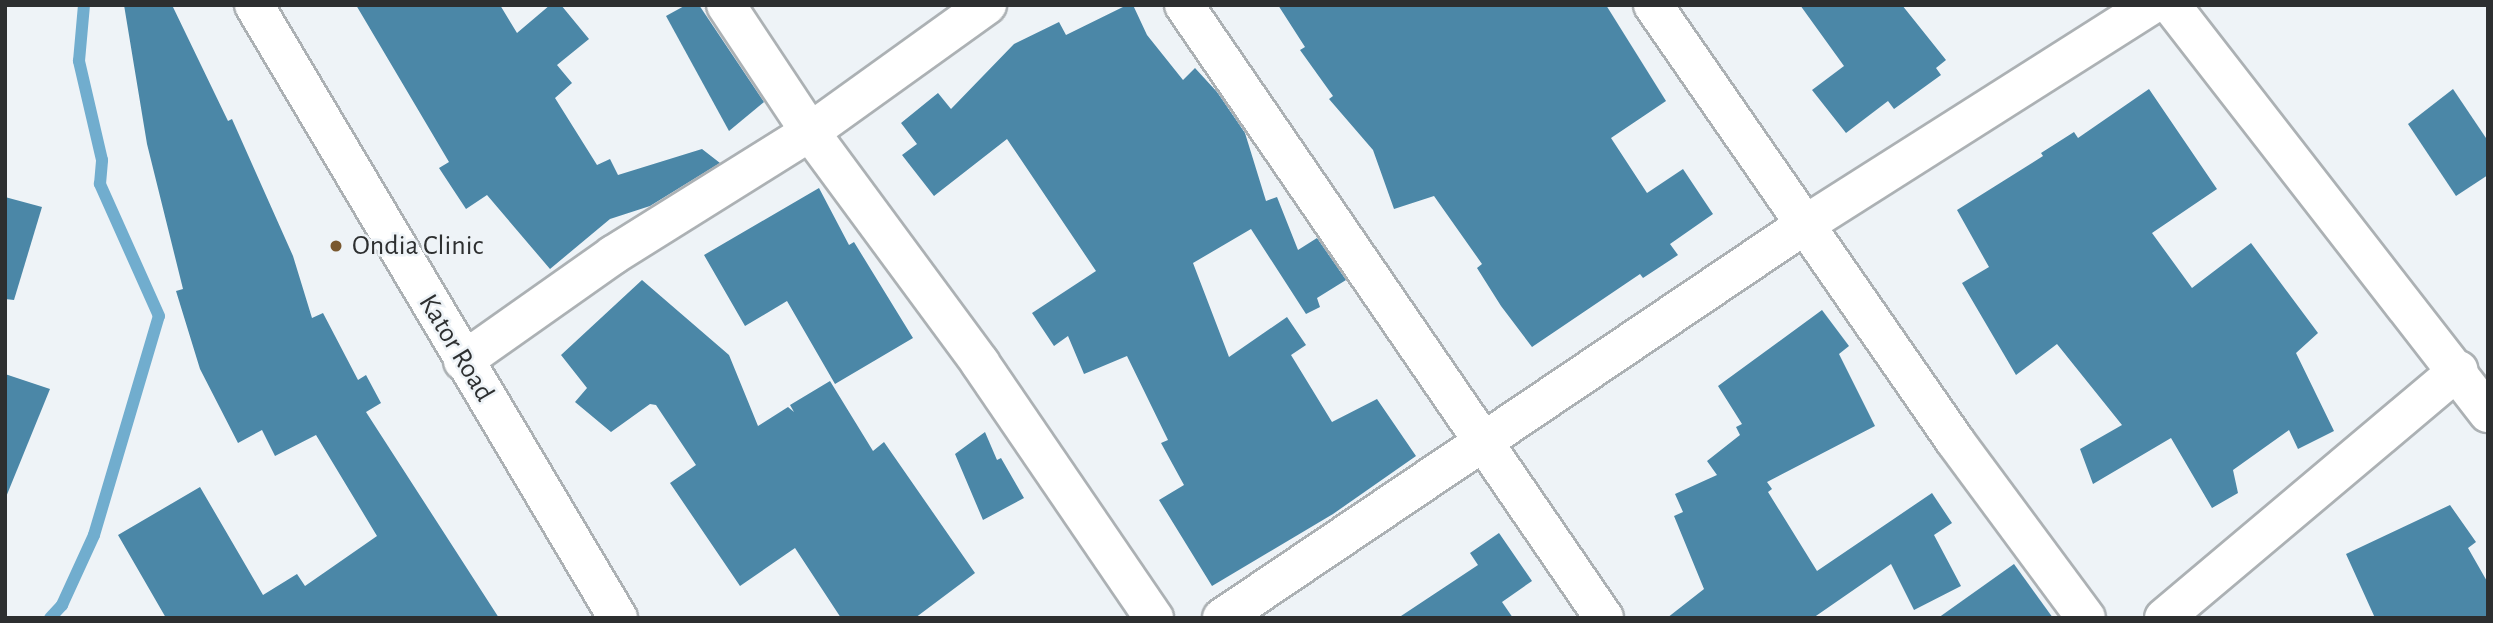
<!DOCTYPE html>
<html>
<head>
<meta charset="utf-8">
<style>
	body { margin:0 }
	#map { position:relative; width:2493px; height:623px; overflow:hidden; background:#eef3f7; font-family:"Alegreya Sans",sans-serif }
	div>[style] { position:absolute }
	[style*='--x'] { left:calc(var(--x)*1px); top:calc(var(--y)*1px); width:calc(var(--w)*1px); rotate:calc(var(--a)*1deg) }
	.stream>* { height:12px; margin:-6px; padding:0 6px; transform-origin:6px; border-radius:6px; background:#71adce }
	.building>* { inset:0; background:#4b87a7 }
	.roads { filter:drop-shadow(2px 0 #acb1b4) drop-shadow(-2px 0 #acb1b4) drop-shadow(0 2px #acb1b4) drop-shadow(0 -2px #acb1b4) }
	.street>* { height:38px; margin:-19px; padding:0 19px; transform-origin:19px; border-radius:19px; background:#fff }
	.secondary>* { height:38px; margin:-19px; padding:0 19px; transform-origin:19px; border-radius:19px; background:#fff }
	.dots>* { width:19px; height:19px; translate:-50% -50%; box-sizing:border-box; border:4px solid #eef3f7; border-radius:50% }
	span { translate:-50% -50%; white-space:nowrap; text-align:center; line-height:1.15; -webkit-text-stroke:5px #eef3f7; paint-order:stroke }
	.poi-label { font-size:28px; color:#2d2f30 }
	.left { translate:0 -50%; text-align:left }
	.street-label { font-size:28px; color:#2d2f30 }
	.frame { position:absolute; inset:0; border:7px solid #2d2f30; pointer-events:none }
</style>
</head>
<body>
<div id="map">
	<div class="stream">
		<i style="--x:50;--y:618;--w:18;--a:-47"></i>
		<i style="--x:62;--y:605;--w:77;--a:-65.4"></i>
		<i style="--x:94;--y:535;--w:228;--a:-73.5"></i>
		<i style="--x:159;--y:316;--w:145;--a:-114.1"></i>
		<i style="--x:100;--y:184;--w:24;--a:-85"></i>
		<i style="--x:102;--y:160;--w:102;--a:-103.1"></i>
		<i style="--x:79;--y:61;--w:56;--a:-84.9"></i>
	</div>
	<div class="building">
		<i style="clip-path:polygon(124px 5px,172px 5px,228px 121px,232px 119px,293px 256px,312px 318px,323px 313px,358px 380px,366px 375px,381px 403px,366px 412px,499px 618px,166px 618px,118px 535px,200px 487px,263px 595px,297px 574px,305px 586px,377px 536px,316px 435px,275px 456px,262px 430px,238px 443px,200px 369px,176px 291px,183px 289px,147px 144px)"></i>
		<i style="clip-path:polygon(356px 5px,500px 5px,517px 33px,550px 5px,561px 5px,589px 39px,557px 65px,572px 83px,555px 98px,597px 165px,610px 159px,618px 175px,702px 149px,720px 163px,650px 206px,610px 219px,550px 269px,487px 195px,466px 209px,439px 168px,449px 162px)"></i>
		<i style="clip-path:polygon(686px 5px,699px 5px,764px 102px,729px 131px,666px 16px)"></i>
		<i style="clip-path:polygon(1127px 5px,1133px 5px,1147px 35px,1183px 80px,1195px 68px,1217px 92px,1245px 133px,1266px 201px,1277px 197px,1298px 250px,1317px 238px,1346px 280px,1317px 298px,1320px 307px,1306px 314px,1251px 229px,1193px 263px,1229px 357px,1287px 317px,1306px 345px,1291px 355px,1332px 422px,1377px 399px,1416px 456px,1333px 514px,1212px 586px,1159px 500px,1184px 485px,1161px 443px,1168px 440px,1127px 356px,1084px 374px,1068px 336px,1054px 346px,1032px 313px,1096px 271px,1007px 139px,934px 196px,902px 155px,917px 144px,901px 123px,938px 93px,951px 109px,1014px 44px,1059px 22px,1066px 35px)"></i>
		<i style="clip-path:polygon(1278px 5px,1606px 5px,1666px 101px,1611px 138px,1647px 193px,1683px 169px,1713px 214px,1670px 244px,1678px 255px,1643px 278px,1640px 274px,1532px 347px,1501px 306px,1477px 268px,1482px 264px,1434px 196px,1394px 209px,1373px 150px,1329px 99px,1333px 96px,1300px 50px,1305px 47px)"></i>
		<i style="clip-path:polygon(1800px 5px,1902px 5px,1946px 60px,1936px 68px,1941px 75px,1894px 109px,1888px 101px,1846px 133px,1812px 90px,1844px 66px)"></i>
		<i style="clip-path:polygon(2149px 89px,2217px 189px,2152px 233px,2192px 288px,2251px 243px,2318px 333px,2296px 353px,2334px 431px,2298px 449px,2289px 430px,2233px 470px,2238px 493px,2212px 508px,2171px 438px,2093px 484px,2080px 449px,2122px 425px,2057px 344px,2016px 375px,1962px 283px,1989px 267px,1957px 210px,2043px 156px,2041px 153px,2074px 132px,2078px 138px)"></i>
		<i style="clip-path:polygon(2453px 89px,2488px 141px,2488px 175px,2456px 196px,2408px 124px)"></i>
		<i style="clip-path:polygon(819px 188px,849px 245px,854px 242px,913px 338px,835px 384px,787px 301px,745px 326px,704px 255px)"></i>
		<i style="clip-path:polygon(5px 197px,42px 207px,14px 300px,5px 299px)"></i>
		<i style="clip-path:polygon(642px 280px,729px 355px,758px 426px,788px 407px,794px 412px,790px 405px,830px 381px,873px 451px,884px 442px,975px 573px,915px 618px,841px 618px,795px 548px,740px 586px,670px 483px,696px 465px,656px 405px,650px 404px,611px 432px,575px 402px,587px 388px,561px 355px)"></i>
		<i style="clip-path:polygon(1822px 310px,1849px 346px,1839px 354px,1875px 426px,1767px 482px,1772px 489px,1768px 492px,1817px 571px,1932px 493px,1952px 523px,1934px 535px,1961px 586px,1914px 610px,1891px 564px,1813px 618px,1667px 618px,1704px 589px,1674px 516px,1683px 512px,1675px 494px,1717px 475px,1707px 461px,1740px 435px,1736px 427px,1742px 424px,1718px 386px)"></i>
		<i style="clip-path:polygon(5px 374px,50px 389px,6px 497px,5px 497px)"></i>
		<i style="clip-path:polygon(985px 432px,997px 460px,1001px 458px,1024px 498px,983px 520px,955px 454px)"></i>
		<i style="clip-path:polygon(2450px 505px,2476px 542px,2468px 548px,2488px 583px,2488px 618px,2375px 618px,2346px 554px)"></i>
		<i style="clip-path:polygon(1499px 533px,1532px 581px,1502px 602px,1513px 618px,1398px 618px,1478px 565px,1470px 553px)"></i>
		<i style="clip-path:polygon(2014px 564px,2053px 618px,1938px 618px)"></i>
	</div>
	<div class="roads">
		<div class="street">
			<i style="--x:726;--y:5;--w:152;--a:56.5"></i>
			<i style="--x:810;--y:132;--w:287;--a:53.6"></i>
			<i style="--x:980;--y:363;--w:309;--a:55.7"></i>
			<i style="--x:1184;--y:5;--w:743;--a:55.58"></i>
			<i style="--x:1653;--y:5;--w:530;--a:55.29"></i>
			<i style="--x:1955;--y:441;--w:220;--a:53.5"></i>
			<i style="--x:2171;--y:5;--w:517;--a:52.15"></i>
			<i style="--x:463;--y:361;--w:184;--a:-35.2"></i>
			<i style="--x:613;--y:255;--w:232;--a:-32"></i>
			<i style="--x:810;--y:132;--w:218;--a:-35.7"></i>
			<i style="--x:2164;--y:618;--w:385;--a:-40.1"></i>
		</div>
		<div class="secondary">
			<i style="--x:254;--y:5;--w:713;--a:59.3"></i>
			<i style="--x:1222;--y:618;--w:704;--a:-34.01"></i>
			<i style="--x:1806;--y:224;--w:409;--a:-32.4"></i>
		</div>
	</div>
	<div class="dots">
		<i style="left:336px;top:246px;background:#79582f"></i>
	</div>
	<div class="poi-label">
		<span class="left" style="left:352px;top:246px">Ondia Clinic</span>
	</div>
	<div class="street-label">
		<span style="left:456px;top:348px;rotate:59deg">Kator Road</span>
	</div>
	<div class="frame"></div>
</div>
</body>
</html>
